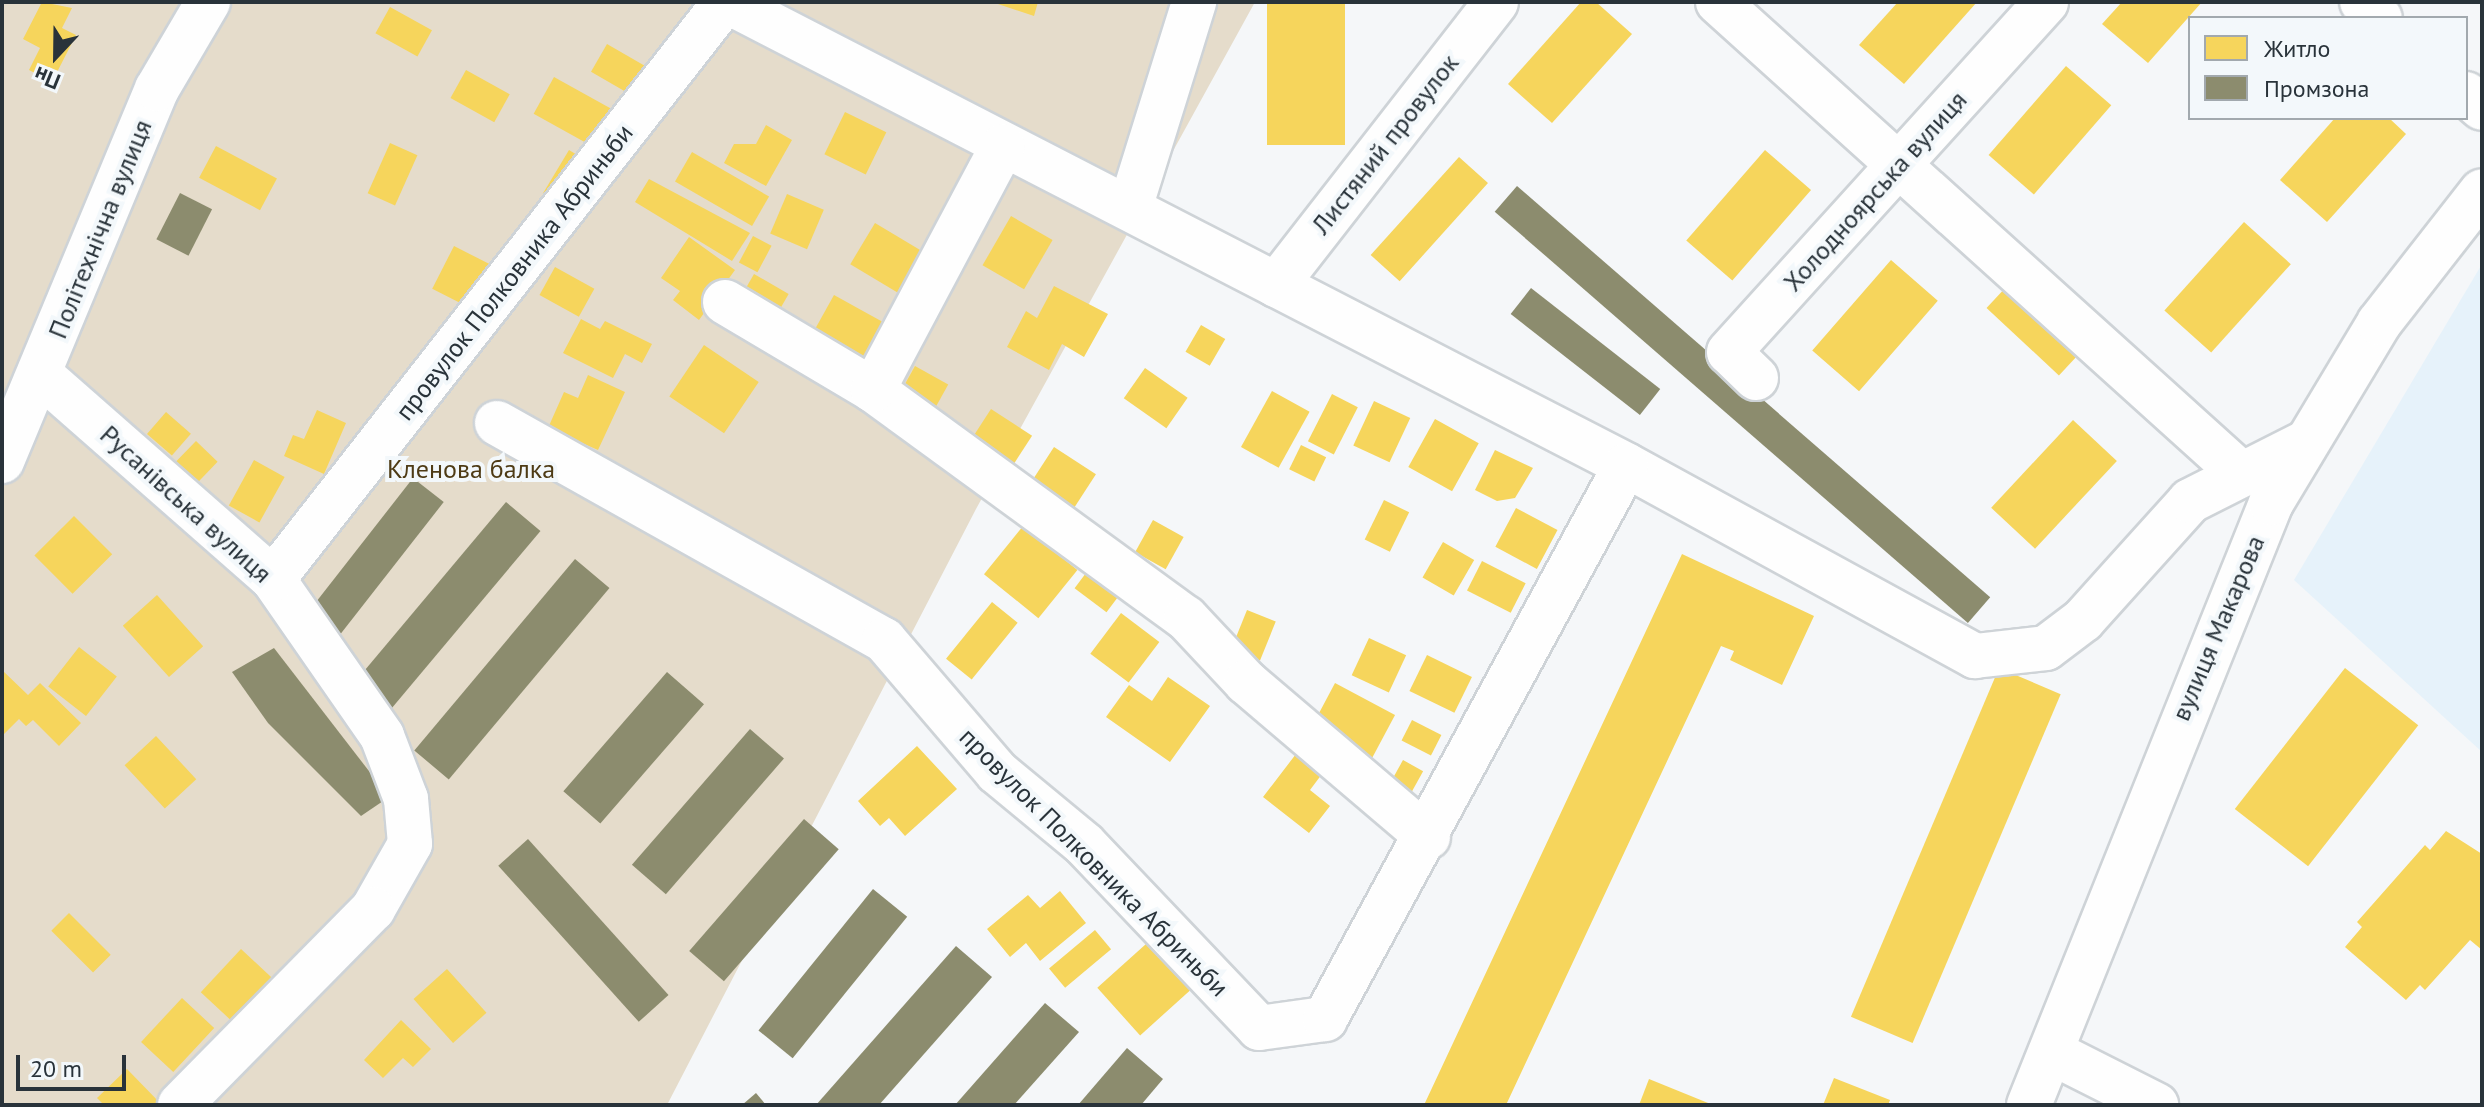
<!DOCTYPE html>
<html>
<head>
<meta charset="utf-8">
<style>
	body { margin:0 }
	#map { position:relative; width:2484px; height:1107px; overflow:hidden; background:#f5f7f9; font-family:"PT Sans",sans-serif }
	div>[style] { position:absolute }
	[style*='--x'] { left:calc(var(--x)*1px); top:calc(var(--y)*1px); width:calc(var(--w)*1px); rotate:calc(var(--a)*1deg) }
	.built>* { inset:0; background:#e6f2fa }
	.green>* { inset:0; background:#e5dccb }
	.homes>* { inset:0; background:#f6d55c; transform-origin:0 0 }
	.industry>* { inset:0; background:#8c8c6e; transform-origin:0 0 }
	.roads { filter:drop-shadow(2px 0 #ced3d7) drop-shadow(-2px 0 #ced3d7) drop-shadow(0 2px #ced3d7) drop-shadow(0 -2px #ced3d7) }
	.minor>* { height:44px; margin:-22px; padding:0 22px; transform-origin:22px; border-radius:22px; background:#fefefe }
	span { translate:-50% -50%; white-space:nowrap; text-align:center; line-height:1.15; -webkit-text-stroke:8px #f3f8fb; paint-order:stroke }
	.street-label { font-size:26px; color:#29333a }
	.park-label { font-size:26px; color:#4e3b15 }
	.frame { position:absolute; inset:0; border:4px solid #29333a; pointer-events:none }
	.legend { position:absolute; left:2188px; top:16px; width:280px; height:104px; box-sizing:border-box; background:#f3f8fb; border:2px solid #a2a9ae; margin:0; padding:10px 14px; list-style:none; font-size:24px; color:#29333a }
	.legend li { display:flex; align-items:center; gap:16px; height:40px }
	.legend b { width:40px; border:2px solid #a2a9ae }
	.north { position:absolute; left:16px; top:16px; width:80px; height:80px; -webkit-text-stroke:6px #f3f8fb; paint-order:stroke; rotate:202deg; font-size:22px; font-weight:700; line-height:32px; text-align:center; color:#29333a }
	.north::after { content:''; display:block; margin:auto; width:28px; height:36px; background:#29333a; clip-path:polygon(50% 0,100% 100%,50% 72%,0 100%) }
	.scale { position:absolute; left:16px; top:1055px; width:110px; height:36px; box-sizing:border-box; border:4px solid #29333a; border-top:0; padding-left:10px; font-size:24px; line-height:28px; white-space:nowrap; color:#29333a; -webkit-text-stroke:6px #f3f8fb; paint-order:stroke }
</style>
</head>
<body>
<div id="map">
	<div class="built">
		<i style="clip-path:polygon(2482px 264px,2482px 752px,2294px 580px)"></i>
	</div>
	<div class="green">
		<i style="clip-path:polygon(2px 2px,1255px 2px,976px 509px,667px 1105px,2px 1105px)"></i>
	</div>
	<div class="homes">
		<i style="clip-path:polygon(42px 2px,72px 8px,62px 28px,76px 35px,52px 82px,29px 70px,40px 48px,23px 39px)"></i>
		<i style="clip-path:polygon(992px 2px,1038px 2px,1034px 16px)"></i>
		<i style="left:1267px;top:2px;width:78px;height:143px"></i>
		<i style="clip-path:polygon(1581px 2px,1596px 2px,1632px 34px,1552px 123px,1508px 84px)"></i>
		<i style="clip-path:polygon(1898px 2px,1977px 2px,1904px 84px,1859px 45px)"></i>
		<i style="clip-path:polygon(2122px 2px,2202px 2px,2148px 63px,2102px 24px)"></i>
		<i style="left:390px;top:7px;width:48px;height:30px;rotate:29deg"></i>
		<i style="left:607px;top:44px;width:43px;height:32px;rotate:30deg"></i>
		<i style="left:2066px;top:66px;width:60px;height:118px;rotate:41deg"></i>
		<i style="left:466px;top:70px;width:50px;height:32px;rotate:29deg"></i>
		<i style="left:554px;top:77px;width:68px;height:42px;rotate:29deg"></i>
		<i style="left:845px;top:112px;width:46px;height:47px;rotate:26deg"></i>
		<i style="clip-path:polygon(2335px 118px,2389px 118px,2406px 134px,2327px 222px,2280px 180px)"></i>
		<i style="clip-path:polygon(766px 125px,792px 140px,766px 186px,724px 163px,734px 144px,756px 144px)"></i>
		<i style="left:390px;top:143px;width:30px;height:55px;rotate:24deg"></i>
		<i style="left:216px;top:146px;width:69px;height:36px;rotate:28deg"></i>
		<i style="left:569px;top:150px;width:26px;height:51px;rotate:31deg"></i>
		<i style="left:1765px;top:150px;width:61px;height:120px;rotate:41deg"></i>
		<i style="left:692px;top:152px;width:89px;height:34px;rotate:30deg"></i>
		<i style="left:1459px;top:157px;width:39px;height:132px;rotate:42deg"></i>
		<i style="clip-path:polygon(649px 179px,750px 233px,732px 261px,635px 202px)"></i>
		<i style="left:787px;top:194px;width:40px;height:43px;rotate:23deg"></i>
		<i style="left:1011px;top:216px;width:48px;height:57px;rotate:30deg"></i>
		<i style="left:2244px;top:222px;width:63px;height:119px;rotate:42deg"></i>
		<i style="left:875px;top:223px;width:58px;height:48px;rotate:31deg"></i>
		<i style="left:753px;top:236px;width:21px;height:30px;rotate:28deg"></i>
		<i style="clip-path:polygon(689px 237px,735px 270px,699px 320px,673px 300px,680px 291px,661px 278px)"></i>
		<i style="left:454px;top:246px;width:47px;height:48px;rotate:27deg"></i>
		<i style="left:1891px;top:260px;width:62px;height:120px;rotate:41deg"></i>
		<i style="left:555px;top:267px;width:45px;height:32px;rotate:29deg"></i>
		<i style="left:754px;top:274px;width:40px;height:21px;rotate:30deg"></i>
		<i style="clip-path:polygon(1054px 286px,1108px 314px,1084px 357px,1062px 344px,1049px 370px,1007px 347px,1026px 311px,1037px 318px)"></i>
		<i style="left:2007px;top:286px;width:99px;height:30px;rotate:43deg"></i>
		<i style="left:834px;top:295px;width:60px;height:45px;rotate:29deg"></i>
		<i style="clip-path:polygon(581px 319px,600px 329px,605px 321px,652px 344px,642px 363px,625px 354px,613px 378px,563px 353px)"></i>
		<i style="left:1201px;top:325px;width:28px;height:31px;rotate:30deg"></i>
		<i style="left:704px;top:345px;width:66px;height:62px;rotate:34deg"></i>
		<i style="left:915px;top:366px;width:38px;height:39px;rotate:29deg"></i>
		<i style="left:1145px;top:368px;width:52px;height:37px;rotate:35deg"></i>
		<i style="clip-path:polygon(588px 375px,625px 392px,598px 450px,548px 428px,564px 392px,578px 398px)"></i>
		<i style="left:1272px;top:391px;width:43px;height:64px;rotate:29deg"></i>
		<i style="left:1332px;top:394px;width:29px;height:53px;rotate:27deg"></i>
		<i style="left:1374px;top:401px;width:40px;height:49px;rotate:25deg"></i>
		<i style="left:991px;top:409px;width:49px;height:45px;rotate:33deg"></i>
		<i style="clip-path:polygon(317px 410px,346px 423px,324px 474px,284px 456px,293px 435px,304px 439px)"></i>
		<i style="left:166px;top:412px;width:33px;height:29px;rotate:41deg"></i>
		<i style="left:1435px;top:419px;width:50px;height:55px;rotate:29deg"></i>
		<i style="left:2073px;top:420px;width:60px;height:120px;rotate:43deg"></i>
		<i style="left:196px;top:441px;width:30px;height:29px;rotate:44deg"></i>
		<i style="left:1301px;top:445px;width:28px;height:27px;rotate:26deg"></i>
		<i style="left:1054px;top:447px;width:50px;height:51px;rotate:33deg"></i>
		<i style="clip-path:polygon(1495px 450px,1533px 468px,1515px 498px,1497px 501px,1475px 490px)"></i>
		<i style="left:254px;top:460px;width:35px;height:52px;rotate:29deg"></i>
		<i style="left:1384px;top:500px;width:28px;height:44px;rotate:26deg"></i>
		<i style="left:1516px;top:508px;width:47px;height:44px;rotate:28deg"></i>
		<i style="left:74px;top:516px;width:54px;height:56px;rotate:45deg"></i>
		<i style="left:1153px;top:520px;width:35px;height:37px;rotate:29deg"></i>
		<i style="left:1023px;top:526px;width:70px;height:62px;rotate:39deg"></i>
		<i style="left:1443px;top:542px;width:36px;height:41px;rotate:30deg"></i>
		<i style="clip-path:polygon(1682px 554px,1814px 616px,1782px 685px,1730px 660px,1734px 651px,1721px 646px,1506px 1105px,1424px 1105px)"></i>
		<i style="left:1482px;top:561px;width:49px;height:33px;rotate:27deg"></i>
		<i style="left:1092px;top:565px;width:40px;height:29px;rotate:37deg"></i>
		<i style="left:157px;top:595px;width:69px;height:46px;rotate:48deg"></i>
		<i style="left:992px;top:602px;width:33px;height:73px;rotate:39deg"></i>
		<i style="left:1247px;top:610px;width:31px;height:42px;rotate:22deg"></i>
		<i style="left:1121px;top:613px;width:48px;height:51px;rotate:37deg"></i>
		<i style="left:1369px;top:638px;width:41px;height:41px;rotate:25deg"></i>
		<i style="left:79px;top:647px;width:48px;height:50px;rotate:38deg"></i>
		<i style="left:1427px;top:655px;width:50px;height:40px;rotate:26deg"></i>
		<i style="left:1999px;top:668px;width:67px;height:379px;rotate:23deg"></i>
		<i style="left:2345px;top:668px;width:93px;height:179px;rotate:38deg"></i>
		<i style="clip-path:polygon(2px 670px,28px 695px,40px 683px,81px 723px,59px 746px,33px 720px,26px 726px,19px 719px,4px 734px)"></i>
		<i style="clip-path:polygon(1168px 677px,1210px 706px,1170px 762px,1106px 717px,1129px 685px,1152px 701px)"></i>
		<i style="left:1335px;top:683px;width:68px;height:52px;rotate:28deg"></i>
		<i style="left:1412px;top:720px;width:33px;height:23px;rotate:27deg"></i>
		<i style="left:156px;top:736px;width:59px;height:43px;rotate:47deg"></i>
		<i style="clip-path:polygon(917px 746px,957px 789px,905px 836px,889px 818px,880px 826px,858px 801px)"></i>
		<i style="clip-path:polygon(1296px 754px,1322px 774px,1310px 790px,1330px 806px,1309px 833px,1263px 797px)"></i>
		<i style="left:1403px;top:760px;width:23px;height:34px;rotate:29deg"></i>
		<i style="clip-path:polygon(2446px 831px,2482px 854px,2482px 950px,2470px 940px,2425px 990px,2420px 985px,2406px 1000px,2345px 947px,2362px 927px,2357px 922px,2425px 845px,2430px 850px)"></i>
		<i style="clip-path:polygon(1060px 891px,1086px 923px,1040px 961px,1026px 943px,1010px 957px,987px 929px,1028px 895px,1040px 908px)"></i>
		<i style="left:69px;top:913px;width:59px;height:25px;rotate:45deg"></i>
		<i style="left:1095px;top:930px;width:25px;height:60px;rotate:50deg"></i>
		<i style="left:1156px;top:935px;width:64px;height:79px;rotate:48deg"></i>
		<i style="left:241px;top:949px;width:44px;height:59px;rotate:43deg"></i>
		<i style="left:447px;top:969px;width:59px;height:45px;rotate:48deg"></i>
		<i style="left:182px;top:998px;width:44px;height:60px;rotate:43deg"></i>
		<i style="clip-path:polygon(401px 1020px,431px 1049px,413px 1067px,403px 1058px,383px 1078px,364px 1060px)"></i>
		<i style="clip-path:polygon(127px 1069px,162px 1105px,104px 1105px,97px 1098px)"></i>
		<i style="clip-path:polygon(1834px 1078px,1890px 1100px,1888px 1105px,1823px 1105px)"></i>
		<i style="clip-path:polygon(1649px 1079px,1713px 1105px,1639px 1105px)"></i>
	</div>
	<div class="industry">
		<i style="left:1517px;top:186px;width:627px;height:34px;rotate:41deg"></i>
		<i style="left:180px;top:193px;width:36px;height:52px;rotate:27deg"></i>
		<i style="left:1531px;top:288px;width:164px;height:33px;rotate:38deg"></i>
		<i style="left:413px;top:478px;width:39px;height:167px;rotate:38deg"></i>
		<i style="left:506px;top:502px;width:45px;height:238px;rotate:40deg"></i>
		<i style="left:575px;top:559px;width:45px;height:250px;rotate:40deg"></i>
		<i style="clip-path:polygon(274px 648px,389px 797px,361px 816px,268px 723px,232px 672px)"></i>
		<i style="left:667px;top:672px;width:49px;height:158px;rotate:41deg"></i>
		<i style="left:750px;top:729px;width:45px;height:180px;rotate:41deg"></i>
		<i style="left:804px;top:819px;width:46px;height:175px;rotate:41deg"></i>
		<i style="left:528px;top:839px;width:210px;height:40px;rotate:48deg"></i>
		<i style="left:873px;top:889px;width:44px;height:182px;rotate:39deg"></i>
		<i style="clip-path:polygon(956px 946px,992px 977px,879px 1105px,816px 1105px)"></i>
		<i style="clip-path:polygon(1045px 1003px,1079px 1032px,1014px 1105px,955px 1105px)"></i>
		<i style="clip-path:polygon(1127px 1048px,1163px 1079px,1141px 1105px,1078px 1105px)"></i>
		<i style="clip-path:polygon(756px 1093px,766px 1105px,742px 1105px)"></i>
	</div>
	<div class="roads">
		<div class="minor">
			<i style="--x:728;--y:2;--w:1010;--a:27.28"></i>
			<i style="--x:1626;--y:465;--w:398;--a:28.7"></i>
			<i style="--x:1975;--y:656;--w:71;--a:-6.4"></i>
			<i style="--x:2046;--y:648;--w:46;--a:-37.1"></i>
			<i style="--x:2083;--y:620;--w:160;--a:-48"></i>
			<i style="--x:2190;--y:501;--w:129;--a:-26.8"></i>
			<i style="--x:1718;--y:2;--w:700;--a:42.05"></i>
			<i style="--x:2362;--y:2;--w:24;--a:42"></i>
			<i style="--x:2466;--y:94;--w:21;--a:41"></i>
			<i style="--x:1130;--y:208;--w:216;--a:-72.7"></i>
			<i style="--x:1276;--y:285;--w:358;--a:-52.1"></i>
			<i style="--x:725;--y:302;--w:172;--a:30.7"></i>
			<i style="--x:873;--y:390;--w:387;--a:36.1"></i>
			<i style="--x:1186;--y:618;--w:88;--a:46.8"></i>
			<i style="--x:1246;--y:682;--w:239;--a:40.4"></i>
			<i style="--x:42;--y:376;--w:308;--a:41.3"></i>
			<i style="--x:273;--y:579;--w:191;--a:55.2"></i>
			<i style="--x:382;--y:736;--w:67;--a:69.1"></i>
			<i style="--x:406;--y:799;--w:45;--a:84.9"></i>
			<i style="--x:410;--y:844;--w:75;--a:119.6"></i>
			<i style="--x:373;--y:909;--w:275;--a:134.6"></i>
			<i style="--x:1756;--y:378;--w:37;--a:-136"></i>
			<i style="--x:1729;--y:352;--w:472;--a:-47.8"></i>
			<i style="--x:873;--y:390;--w:276;--a:-62"></i>
			<i style="--x:497;--y:423;--w:444;--a:29.3"></i>
			<i style="--x:884;--y:640;--w:174;--a:49.4"></i>
			<i style="--x:997;--y:772;--w:113;--a:39.6"></i>
			<i style="--x:1084;--y:844;--w:254;--a:46.4"></i>
			<i style="--x:1259;--y:1028;--w:67;--a:-7.8"></i>
			<i style="--x:1325;--y:1019;--w:630;--a:-61.48"></i>
			<i style="--x:2;--y:461;--w:403;--a:-67.4"></i>
			<i style="--x:157;--y:89;--w:101;--a:-59.6"></i>
			<i style="--x:273;--y:579;--w:733;--a:-51.93"></i>
			<i style="--x:2051;--y:1052;--w:118;--a:26.8"></i>
			<i style="--x:2029;--y:1105;--w:649;--a:-68.1"></i>
			<i style="--x:2271;--y:503;--w:210;--a:-59"></i>
			<i style="--x:2379;--y:323;--w:167;--a:-52"></i>
		</div>
	</div>
	<div class="street-label">
		<span style="left:1385px;top:144px;rotate:-52deg">Листяний провулок</span>
		<span style="left:1875px;top:191px;rotate:-48deg">Холодноярська вулиця</span>
		<span style="left:100px;top:229px;rotate:-68deg">Політехнічна вулиця</span>
		<span style="left:514px;top:272px;rotate:-52deg">провулок Полковника Абриньби</span>
		<span style="left:186px;top:504px;rotate:42deg">Русанівська вулиця</span>
		<span style="left:2218px;top:628px;rotate:-67deg">вулиця Макарова</span>
		<span style="left:1094px;top:862px;rotate:45deg">провулок Полковника Абриньби</span>
	</div>
	<div class="park-label">
		<span style="left:471px;top:469px">Кленова балка</span>
	</div>
	<div class="frame"></div>
	<ul class="legend">
	<li><b style="height:22px;background:#f6d55c"></b>Житло</li>
	<li><b style="height:22px;background:#8c8c6e"></b>Промзона</li>
	</ul>
	<div class="north">Пн</div>
	<div class="scale">20 m</div>
</div>
</body>
</html>
